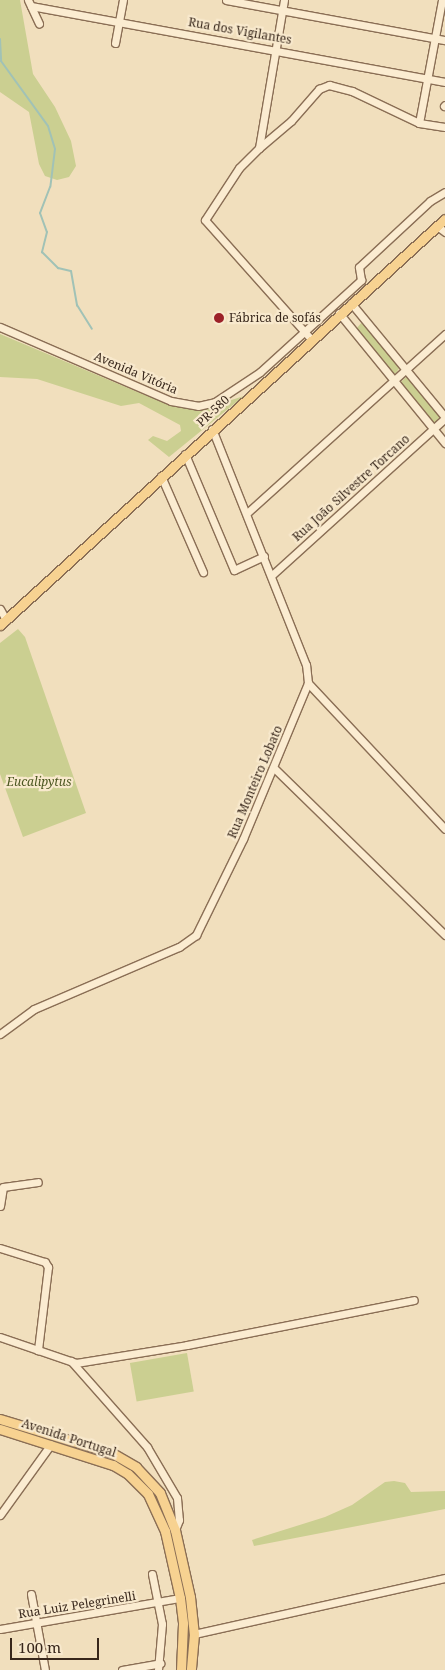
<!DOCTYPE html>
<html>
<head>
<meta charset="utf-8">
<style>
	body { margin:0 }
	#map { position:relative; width:445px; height:1670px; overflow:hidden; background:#f1dfbd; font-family:"Noto Serif",serif }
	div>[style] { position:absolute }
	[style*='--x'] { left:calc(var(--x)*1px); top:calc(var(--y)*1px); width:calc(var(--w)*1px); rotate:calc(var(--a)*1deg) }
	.green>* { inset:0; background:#cbcf91; transform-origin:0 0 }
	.stream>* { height:2px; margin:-1px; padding:0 1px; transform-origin:1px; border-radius:1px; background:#a1c2b6 }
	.roads { filter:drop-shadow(1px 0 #8a6e55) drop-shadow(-1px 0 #8a6e55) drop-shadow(0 1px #8a6e55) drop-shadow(0 -1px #8a6e55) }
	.minor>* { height:7px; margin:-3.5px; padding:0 3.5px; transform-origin:3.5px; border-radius:3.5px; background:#fbecd1 }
	.major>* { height:9px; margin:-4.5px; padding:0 4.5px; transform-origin:4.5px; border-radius:4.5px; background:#f7d291 }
	.dots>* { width:14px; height:14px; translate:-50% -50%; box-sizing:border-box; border:2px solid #f8e9cd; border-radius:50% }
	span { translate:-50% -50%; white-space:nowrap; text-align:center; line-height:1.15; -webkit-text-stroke:4.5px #f8e9cd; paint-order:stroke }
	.street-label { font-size:12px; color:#38271b }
	.poi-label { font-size:12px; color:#38271b }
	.left { translate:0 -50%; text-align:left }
	.park-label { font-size:12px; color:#4b5620; font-style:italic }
	.scale { position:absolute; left:10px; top:1638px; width:89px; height:22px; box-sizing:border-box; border:2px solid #38271b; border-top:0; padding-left:6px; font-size:15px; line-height:18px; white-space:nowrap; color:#38271b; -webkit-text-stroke:4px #f8e9cd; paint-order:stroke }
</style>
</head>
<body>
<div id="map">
	<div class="green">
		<i style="clip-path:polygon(0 0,20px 0,33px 74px,55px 107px,71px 141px,76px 166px,69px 177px,57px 180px,45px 176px,39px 164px,29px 112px,0 92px)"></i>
		<i style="clip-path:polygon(363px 321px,400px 367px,396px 373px,392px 373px,356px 329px)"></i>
		<i style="clip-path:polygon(0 334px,147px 396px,178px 406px,200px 410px,244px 396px,169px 457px,148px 440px,153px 436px,167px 441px,181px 431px,180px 425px,139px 403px,121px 406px,37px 379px,0 377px)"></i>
		<i style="clip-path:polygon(407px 376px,440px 416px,436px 422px,433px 422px,401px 382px)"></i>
		<i style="clip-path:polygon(18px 629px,25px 637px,86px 813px,23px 837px,0 774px,0 643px)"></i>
		<i style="left:187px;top:1353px;width:39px;height:58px;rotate:80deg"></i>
		<i style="clip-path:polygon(394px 1481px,405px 1483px,411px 1492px,445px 1491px,445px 1509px,254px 1546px,252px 1540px,325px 1517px,352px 1505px,385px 1482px)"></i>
	</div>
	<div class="stream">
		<i style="--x:0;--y:39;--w:22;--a:87"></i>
		<i style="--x:1;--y:61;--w:80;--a:54.1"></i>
		<i style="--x:48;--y:126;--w:24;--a:73"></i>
		<i style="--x:55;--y:149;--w:38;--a:97"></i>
		<i style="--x:50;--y:187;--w:28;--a:111"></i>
		<i style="--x:40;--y:213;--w:20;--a:70"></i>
		<i style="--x:47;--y:232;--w:21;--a:104"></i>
		<i style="--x:42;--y:252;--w:23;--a:45"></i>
		<i style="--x:58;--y:268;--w:13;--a:13"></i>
		<i style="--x:71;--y:271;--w:35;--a:80"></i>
		<i style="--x:77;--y:305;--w:28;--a:58"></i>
	</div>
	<div class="roads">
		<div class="minor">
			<i style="--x:28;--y:0;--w:26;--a:65"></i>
			<i style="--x:226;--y:0;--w:223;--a:10.4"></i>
			<i style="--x:284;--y:0;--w:150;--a:99.6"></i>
			<i style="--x:259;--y:148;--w:28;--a:135"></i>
			<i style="--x:239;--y:168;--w:62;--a:123.2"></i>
			<i style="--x:205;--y:220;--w:159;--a:48.3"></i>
			<i style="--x:31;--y:6;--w:421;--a:10.4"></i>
			<i style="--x:115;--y:43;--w:44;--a:-79.5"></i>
			<i style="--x:444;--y:106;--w:1;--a:-45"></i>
			<i style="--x:419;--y:123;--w:125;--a:-79.4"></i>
			<i style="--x:259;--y:148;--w:42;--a:-40.2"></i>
			<i style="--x:291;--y:121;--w:43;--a:-48.8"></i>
			<i style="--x:319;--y:89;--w:11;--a:-22"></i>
			<i style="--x:329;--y:85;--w:24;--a:15"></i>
			<i style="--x:352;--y:91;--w:74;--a:25.5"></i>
			<i style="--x:419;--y:123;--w:26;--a:9"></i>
			<i style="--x:437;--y:226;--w:10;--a:37"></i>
			<i style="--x:351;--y:303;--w:148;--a:50.5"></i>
			<i style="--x:339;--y:313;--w:168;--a:50.8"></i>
			<i style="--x:0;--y:327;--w:186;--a:23.4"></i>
			<i style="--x:171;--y:401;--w:27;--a:10"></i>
			<i style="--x:198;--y:406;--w:17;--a:-13"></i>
			<i style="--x:215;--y:402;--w:54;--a:-33.7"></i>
			<i style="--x:260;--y:372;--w:137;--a:-42.3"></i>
			<i style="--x:361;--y:280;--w:13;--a:-99"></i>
			<i style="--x:359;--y:267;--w:97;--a:-42.9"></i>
			<i style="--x:430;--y:201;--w:17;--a:-31"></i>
			<i style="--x:185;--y:454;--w:126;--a:67.1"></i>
			<i style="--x:234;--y:570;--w:33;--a:-25"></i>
			<i style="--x:161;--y:476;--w:105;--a:66.4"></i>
			<i style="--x:247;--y:513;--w:267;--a:-42.1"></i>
			<i style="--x:272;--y:575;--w:234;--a:-42.2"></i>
			<i style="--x:0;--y:609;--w:13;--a:61"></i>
			<i style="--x:308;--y:683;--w:200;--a:46.8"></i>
			<i style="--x:274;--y:768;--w:239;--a:44.3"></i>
			<i style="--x:0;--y:1034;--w:42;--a:-36.3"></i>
			<i style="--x:34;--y:1009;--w:158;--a:-23.2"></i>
			<i style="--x:179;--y:947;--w:21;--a:-35"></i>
			<i style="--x:196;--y:935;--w:107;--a:-63.9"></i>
			<i style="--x:243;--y:839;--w:169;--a:-67.4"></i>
			<i style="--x:308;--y:683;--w:18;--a:-96"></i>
			<i style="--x:306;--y:665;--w:254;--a:-111.7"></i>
			<i style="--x:0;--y:1206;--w:19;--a:-81"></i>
			<i style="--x:3;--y:1187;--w:35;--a:-8"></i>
			<i style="--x:0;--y:1248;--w:47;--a:17.3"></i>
			<i style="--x:45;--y:1262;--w:6;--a:59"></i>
			<i style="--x:48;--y:1267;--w:84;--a:96.9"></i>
			<i style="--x:0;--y:1337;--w:80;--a:18.9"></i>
			<i style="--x:76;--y:1363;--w:112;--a:-9.2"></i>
			<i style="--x:187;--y:1345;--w:231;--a:-11.2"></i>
			<i style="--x:71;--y:1361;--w:115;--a:48.5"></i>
			<i style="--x:147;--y:1447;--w:59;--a:59.5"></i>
			<i style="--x:177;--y:1498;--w:22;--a:85"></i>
			<i style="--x:179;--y:1520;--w:11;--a:112"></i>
			<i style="--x:0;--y:1515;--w:87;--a:-54.3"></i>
			<i style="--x:152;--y:1574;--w:51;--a:78.7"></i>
			<i style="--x:162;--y:1624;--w:46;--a:95"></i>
			<i style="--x:31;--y:1594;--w:77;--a:79.6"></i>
			<i style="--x:0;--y:1629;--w:183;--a:-9.8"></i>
			<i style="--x:194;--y:1634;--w:257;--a:-12.6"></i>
			<i style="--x:122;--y:1670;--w:39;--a:-10"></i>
		</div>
		<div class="major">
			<i style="--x:0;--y:625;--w:602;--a:-42.38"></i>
			<i style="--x:0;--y:1419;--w:117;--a:16.9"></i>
			<i style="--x:112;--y:1453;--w:28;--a:30"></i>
			<i style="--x:136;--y:1467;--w:35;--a:47"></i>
			<i style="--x:160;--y:1493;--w:40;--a:68"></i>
			<i style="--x:175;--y:1530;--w:69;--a:77.4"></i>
			<i style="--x:190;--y:1597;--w:37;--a:84"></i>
			<i style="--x:194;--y:1634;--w:36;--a:95"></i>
			<i style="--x:0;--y:1429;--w:119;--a:17.7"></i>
			<i style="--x:113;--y:1465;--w:17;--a:31"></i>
			<i style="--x:128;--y:1474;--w:28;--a:45"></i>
			<i style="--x:148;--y:1494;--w:41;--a:65.3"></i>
			<i style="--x:165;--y:1531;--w:69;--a:77.4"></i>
			<i style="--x:180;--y:1598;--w:26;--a:83"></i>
			<i style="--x:183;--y:1624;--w:46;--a:92.5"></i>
		</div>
	</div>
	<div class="dots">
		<i style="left:219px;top:318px;background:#9c2128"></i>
	</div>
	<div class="street-label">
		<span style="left:240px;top:31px;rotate:10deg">Rua dos Vigilantes</span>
		<span style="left:136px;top:373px;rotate:23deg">Avenida Vitória</span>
		<span style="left:213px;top:411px;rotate:-43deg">PR-580</span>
		<span style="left:351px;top:488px;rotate:-42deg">Rua João Silvestre Torcano</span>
		<span style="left:255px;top:782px;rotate:-67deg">Rua Monteiro Lobato</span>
		<span style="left:69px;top:1438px;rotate:18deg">Avenida Portugal</span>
		<span style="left:77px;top:1605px;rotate:-9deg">Rua Luiz Pelegrinelli</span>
	</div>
	<div class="poi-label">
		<span class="left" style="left:229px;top:318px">Fábrica de sofás</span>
	</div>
	<div class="park-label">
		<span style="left:39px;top:782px">Eucalipytus</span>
	</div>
	<div class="scale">100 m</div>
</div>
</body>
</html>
